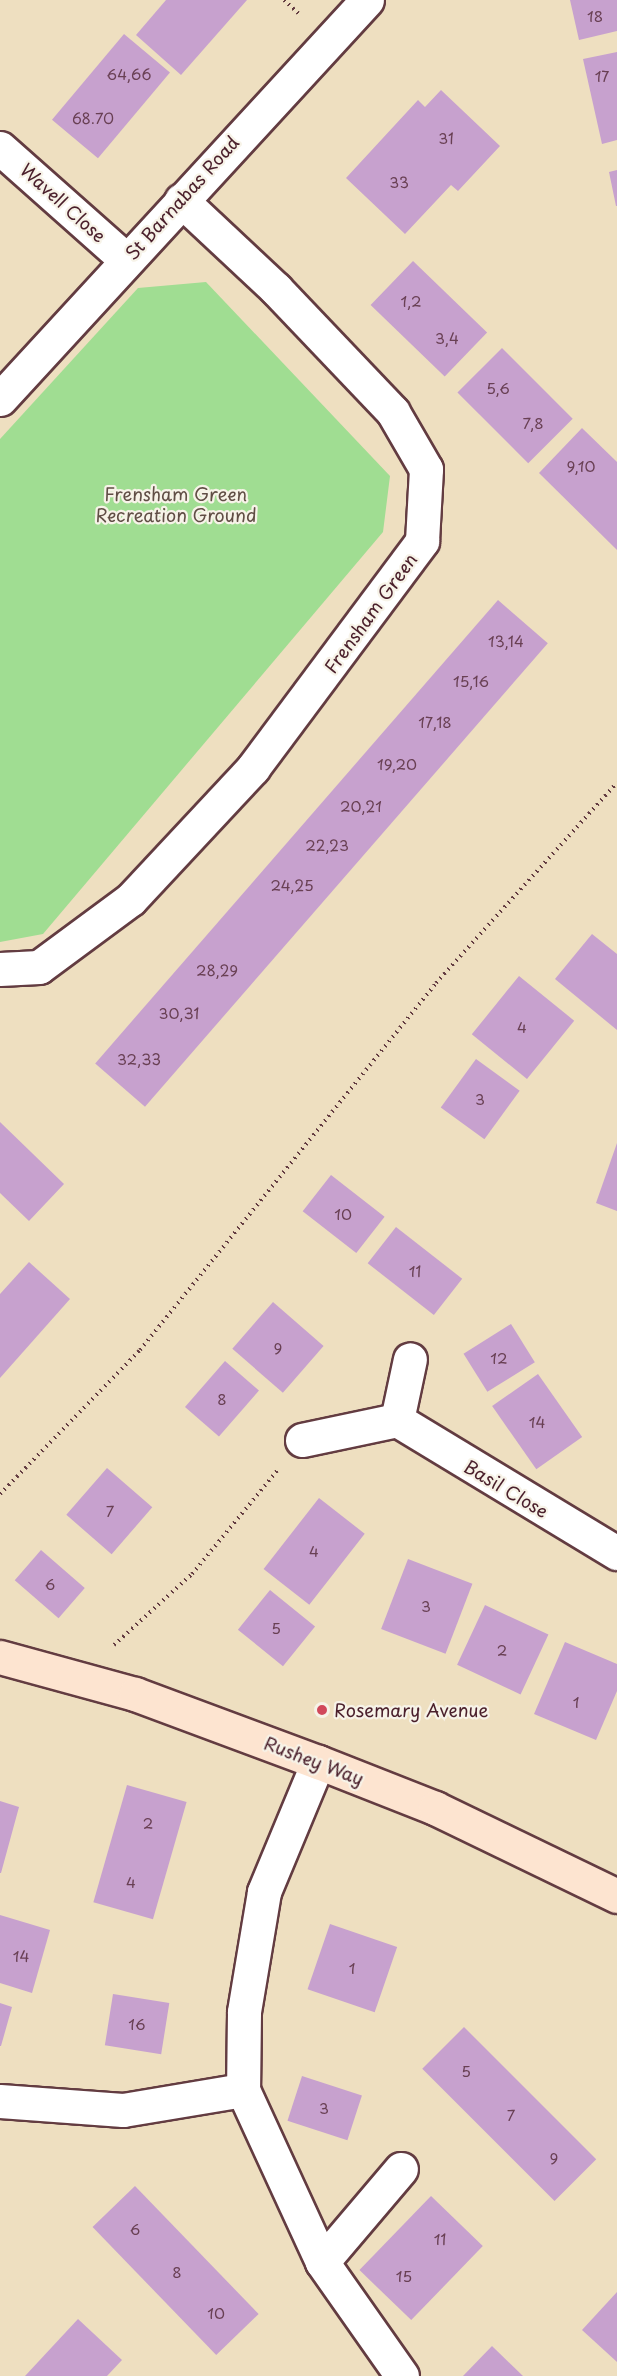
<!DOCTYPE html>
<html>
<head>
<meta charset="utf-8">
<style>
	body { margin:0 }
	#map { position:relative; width:617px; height:2376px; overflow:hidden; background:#eedfc0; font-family:"Playpen Sans",sans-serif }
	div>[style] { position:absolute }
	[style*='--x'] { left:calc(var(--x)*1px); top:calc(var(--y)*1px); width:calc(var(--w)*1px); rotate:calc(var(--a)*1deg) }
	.green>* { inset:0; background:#a0dd92 }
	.building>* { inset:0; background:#c7a1ce; transform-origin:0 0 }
	.path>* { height:4px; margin-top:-2px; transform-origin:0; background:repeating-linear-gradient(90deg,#633c41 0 1.5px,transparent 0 6px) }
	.roads { filter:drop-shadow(2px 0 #633c41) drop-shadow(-2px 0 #633c41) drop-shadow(0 2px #633c41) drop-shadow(0 -2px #633c41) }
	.street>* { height:33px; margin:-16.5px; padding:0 16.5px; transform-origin:16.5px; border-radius:16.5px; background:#fff }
	.secondary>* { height:33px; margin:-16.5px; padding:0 16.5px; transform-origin:16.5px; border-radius:16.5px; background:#fde4d0 }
	.dots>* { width:16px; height:16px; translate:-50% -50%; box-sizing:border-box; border:3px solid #f7f3e8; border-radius:50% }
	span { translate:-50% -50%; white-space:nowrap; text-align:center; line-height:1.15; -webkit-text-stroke:4.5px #f7f3e8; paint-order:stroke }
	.number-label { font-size:15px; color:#694054 }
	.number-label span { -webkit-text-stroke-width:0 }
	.street-label { font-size:18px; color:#4a1f2b }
	.park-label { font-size:18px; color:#604e45 }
	.poi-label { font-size:18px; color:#4a1f2b }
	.left { translate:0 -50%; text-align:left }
</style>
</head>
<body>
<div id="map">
	<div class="green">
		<i style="clip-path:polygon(206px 282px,390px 476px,383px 532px,43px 934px,0 942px,0 439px,138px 288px)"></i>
	</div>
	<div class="building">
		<i style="clip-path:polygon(166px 0,247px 0,181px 75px,136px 35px)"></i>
		<i style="clip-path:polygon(570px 0,617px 0,617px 31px,579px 40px)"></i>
		<i style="left:124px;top:34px;width:60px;height:112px;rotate:40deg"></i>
		<i style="clip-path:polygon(617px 52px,617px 140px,602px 144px,583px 59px)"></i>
		<i style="clip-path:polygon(441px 90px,500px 146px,458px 191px,451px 185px,405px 234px,346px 178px,418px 100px,425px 107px)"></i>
		<i style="clip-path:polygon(617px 170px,617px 206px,616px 206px,609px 172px)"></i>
		<i style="left:413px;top:261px;width:103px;height:61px;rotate:44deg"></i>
		<i style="left:502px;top:348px;width:100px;height:63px;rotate:45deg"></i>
		<i style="clip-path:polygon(582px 428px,617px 462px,617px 550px,539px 473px)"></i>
		<i style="left:498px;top:600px;width:66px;height:614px;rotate:41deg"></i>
		<i style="clip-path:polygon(592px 934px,617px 954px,617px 1030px,555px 979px)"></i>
		<i style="left:519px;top:976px;width:71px;height:75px;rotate:39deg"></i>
		<i style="left:476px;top:1059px;width:54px;height:60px;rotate:36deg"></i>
		<i style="clip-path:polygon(0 1122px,64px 1184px,29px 1221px,0 1193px)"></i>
		<i style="clip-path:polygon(617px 1143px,617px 1211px,596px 1203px)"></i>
		<i style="left:331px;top:1175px;width:68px;height:46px;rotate:38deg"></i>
		<i style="left:396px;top:1227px;width:84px;height:46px;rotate:38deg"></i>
		<i style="clip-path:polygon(29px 1262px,70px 1299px,0 1378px,0 1294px)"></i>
		<i style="left:273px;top:1302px;width:67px;height:62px;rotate:41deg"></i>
		<i style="left:511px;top:1324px;width:45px;height:56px;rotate:58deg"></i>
		<i style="left:225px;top:1361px;width:45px;height:61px;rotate:41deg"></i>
		<i style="left:538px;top:1374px;width:77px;height:56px;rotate:55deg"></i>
		<i style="left:107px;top:1468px;width:60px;height:62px;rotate:41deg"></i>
		<i style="left:319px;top:1498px;width:58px;height:90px;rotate:38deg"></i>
		<i style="left:41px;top:1550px;width:58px;height:40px;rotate:41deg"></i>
		<i style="left:408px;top:1559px;width:69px;height:75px;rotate:21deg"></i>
		<i style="left:270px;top:1590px;width:58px;height:51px;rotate:39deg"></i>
		<i style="left:485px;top:1605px;width:70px;height:66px;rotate:25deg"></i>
		<i style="clip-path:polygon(565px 1642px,617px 1664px,617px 1691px,596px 1740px,534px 1714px)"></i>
		<i style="left:127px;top:1785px;width:62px;height:122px;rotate:16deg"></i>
		<i style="clip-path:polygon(0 1801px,19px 1807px,1px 1873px,0 1873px)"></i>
		<i style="clip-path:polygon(0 1915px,50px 1930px,32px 1993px,0 1983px)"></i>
		<i style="left:330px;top:1924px;width:71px;height:69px;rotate:19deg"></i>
		<i style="left:113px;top:1994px;width:57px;height:52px;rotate:9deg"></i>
		<i style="clip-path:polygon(0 2003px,12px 2007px,1px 2046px,0 2046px)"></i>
		<i style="left:464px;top:2027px;width:187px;height:59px;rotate:45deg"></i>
		<i style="left:302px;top:2076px;width:63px;height:47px;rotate:18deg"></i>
		<i style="left:135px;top:2186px;width:178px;height:59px;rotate:46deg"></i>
		<i style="left:431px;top:2196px;width:72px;height:103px;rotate:44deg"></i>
		<i style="clip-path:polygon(617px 2292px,617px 2362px,582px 2330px)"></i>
		<i style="clip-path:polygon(78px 2319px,122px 2360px,107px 2376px,25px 2376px)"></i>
		<i style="clip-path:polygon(492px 2346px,523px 2376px,463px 2376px)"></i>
	</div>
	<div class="path">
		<i style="--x:284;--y:0;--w:21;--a:43"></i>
		<i style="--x:0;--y:1494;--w:201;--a:-45.8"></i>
		<i style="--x:140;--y:1350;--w:471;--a:-51.1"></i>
		<i style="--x:436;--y:983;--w:270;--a:-47.9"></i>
		<i style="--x:114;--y:1645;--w:105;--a:-42.3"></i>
		<i style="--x:192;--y:1574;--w:134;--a:-50.5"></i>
	</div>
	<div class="roads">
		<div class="street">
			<i style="--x:0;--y:148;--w:169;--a:41.6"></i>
			<i style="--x:0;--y:399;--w:542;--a:-47.39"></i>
			<i style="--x:0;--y:969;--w:39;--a:-3"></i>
			<i style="--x:39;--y:967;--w:114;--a:-36.5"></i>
			<i style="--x:131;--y:899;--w:179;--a:-47"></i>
			<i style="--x:253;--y:768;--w:283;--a:-53.3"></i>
			<i style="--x:422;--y:541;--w:72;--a:-86.8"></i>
			<i style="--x:426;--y:469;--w:66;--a:-120.1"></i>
			<i style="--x:393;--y:412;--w:170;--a:-133.6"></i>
			<i style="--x:276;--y:289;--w:130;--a:-136.9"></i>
			<i style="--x:397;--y:1420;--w:62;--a:-78"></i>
			<i style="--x:302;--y:1440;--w:97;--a:-11.9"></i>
			<i style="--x:397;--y:1420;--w:257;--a:31.2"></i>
			<i style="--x:318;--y:1762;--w:141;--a:112.6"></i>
			<i style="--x:264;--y:1892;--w:122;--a:99.5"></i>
			<i style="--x:244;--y:2012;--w:78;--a:90.7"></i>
			<i style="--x:243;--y:2090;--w:189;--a:65.3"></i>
			<i style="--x:322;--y:2262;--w:139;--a:54.9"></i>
			<i style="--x:0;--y:2101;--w:123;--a:4.2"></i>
			<i style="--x:123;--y:2110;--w:122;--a:-9.5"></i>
			<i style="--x:322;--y:2262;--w:122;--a:-49.7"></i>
		</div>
		<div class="secondary">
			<i style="--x:0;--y:1657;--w:140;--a:15.3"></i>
			<i style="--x:135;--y:1694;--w:195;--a:20.4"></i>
			<i style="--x:318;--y:1762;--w:126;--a:21.5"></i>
			<i style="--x:435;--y:1808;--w:202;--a:25.8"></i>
		</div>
	</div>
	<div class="dots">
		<i style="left:322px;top:1710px;background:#d1495b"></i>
	</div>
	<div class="number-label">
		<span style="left:595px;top:16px">18</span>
		<span style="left:129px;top:74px">64,66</span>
		<span style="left:602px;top:76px">17</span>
		<span style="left:93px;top:118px">68.70</span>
		<span style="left:446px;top:138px">31</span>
		<span style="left:399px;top:182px">33</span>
		<span style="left:411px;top:301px">1,2</span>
		<span style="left:447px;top:338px">3,4</span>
		<span style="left:498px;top:388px">5,6</span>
		<span style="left:533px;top:423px">7,8</span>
		<span style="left:581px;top:466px">9,10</span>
		<span style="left:506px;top:641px">13,14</span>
		<span style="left:471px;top:681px">15,16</span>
		<span style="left:435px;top:722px">17,18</span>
		<span style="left:397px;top:764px">19,20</span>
		<span style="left:361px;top:806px">20,21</span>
		<span style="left:327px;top:845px">22,23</span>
		<span style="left:292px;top:885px">24,25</span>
		<span style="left:217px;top:970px">28,29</span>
		<span style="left:179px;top:1013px">30,31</span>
		<span style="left:522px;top:1027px">4</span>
		<span style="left:139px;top:1059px">32,33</span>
		<span style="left:480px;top:1099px">3</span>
		<span style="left:343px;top:1214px">10</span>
		<span style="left:415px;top:1271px">11</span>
		<span style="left:278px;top:1348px">9</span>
		<span style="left:499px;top:1358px">12</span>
		<span style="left:222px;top:1399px">8</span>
		<span style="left:537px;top:1422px">14</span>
		<span style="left:110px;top:1511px">7</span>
		<span style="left:314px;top:1551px">4</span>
		<span style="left:50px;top:1584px">6</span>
		<span style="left:426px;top:1606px">3</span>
		<span style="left:276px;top:1628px">5</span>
		<span style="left:502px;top:1650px">2</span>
		<span style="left:576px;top:1702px">1</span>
		<span style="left:148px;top:1823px">2</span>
		<span style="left:131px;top:1882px">4</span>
		<span style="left:21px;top:1956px">14</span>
		<span style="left:352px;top:1968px">1</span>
		<span style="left:137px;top:2024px">16</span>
		<span style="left:466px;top:2071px">5</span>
		<span style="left:324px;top:2108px">3</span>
		<span style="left:511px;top:2115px">7</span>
		<span style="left:554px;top:2158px">9</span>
		<span style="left:135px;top:2229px">6</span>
		<span style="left:440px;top:2239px">11</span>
		<span style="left:177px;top:2272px">8</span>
		<span style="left:404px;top:2276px">15</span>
		<span style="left:216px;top:2313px">10</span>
	</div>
	<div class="street-label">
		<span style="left:182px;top:198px;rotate:-48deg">St Barnabas Road</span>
		<span style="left:63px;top:203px;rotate:42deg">Wavell Close</span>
		<span style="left:371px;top:613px;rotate:-54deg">Frensham Green</span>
		<span style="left:506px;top:1489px;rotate:31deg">Basil Close</span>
		<span style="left:314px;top:1761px;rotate:21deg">Rushey Way</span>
	</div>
	<div class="park-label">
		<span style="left:176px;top:505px">Frensham Green<br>Recreation Ground</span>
	</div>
	<div class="poi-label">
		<span class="left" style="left:334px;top:1710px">Rosemary Avenue</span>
	</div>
</div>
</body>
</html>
